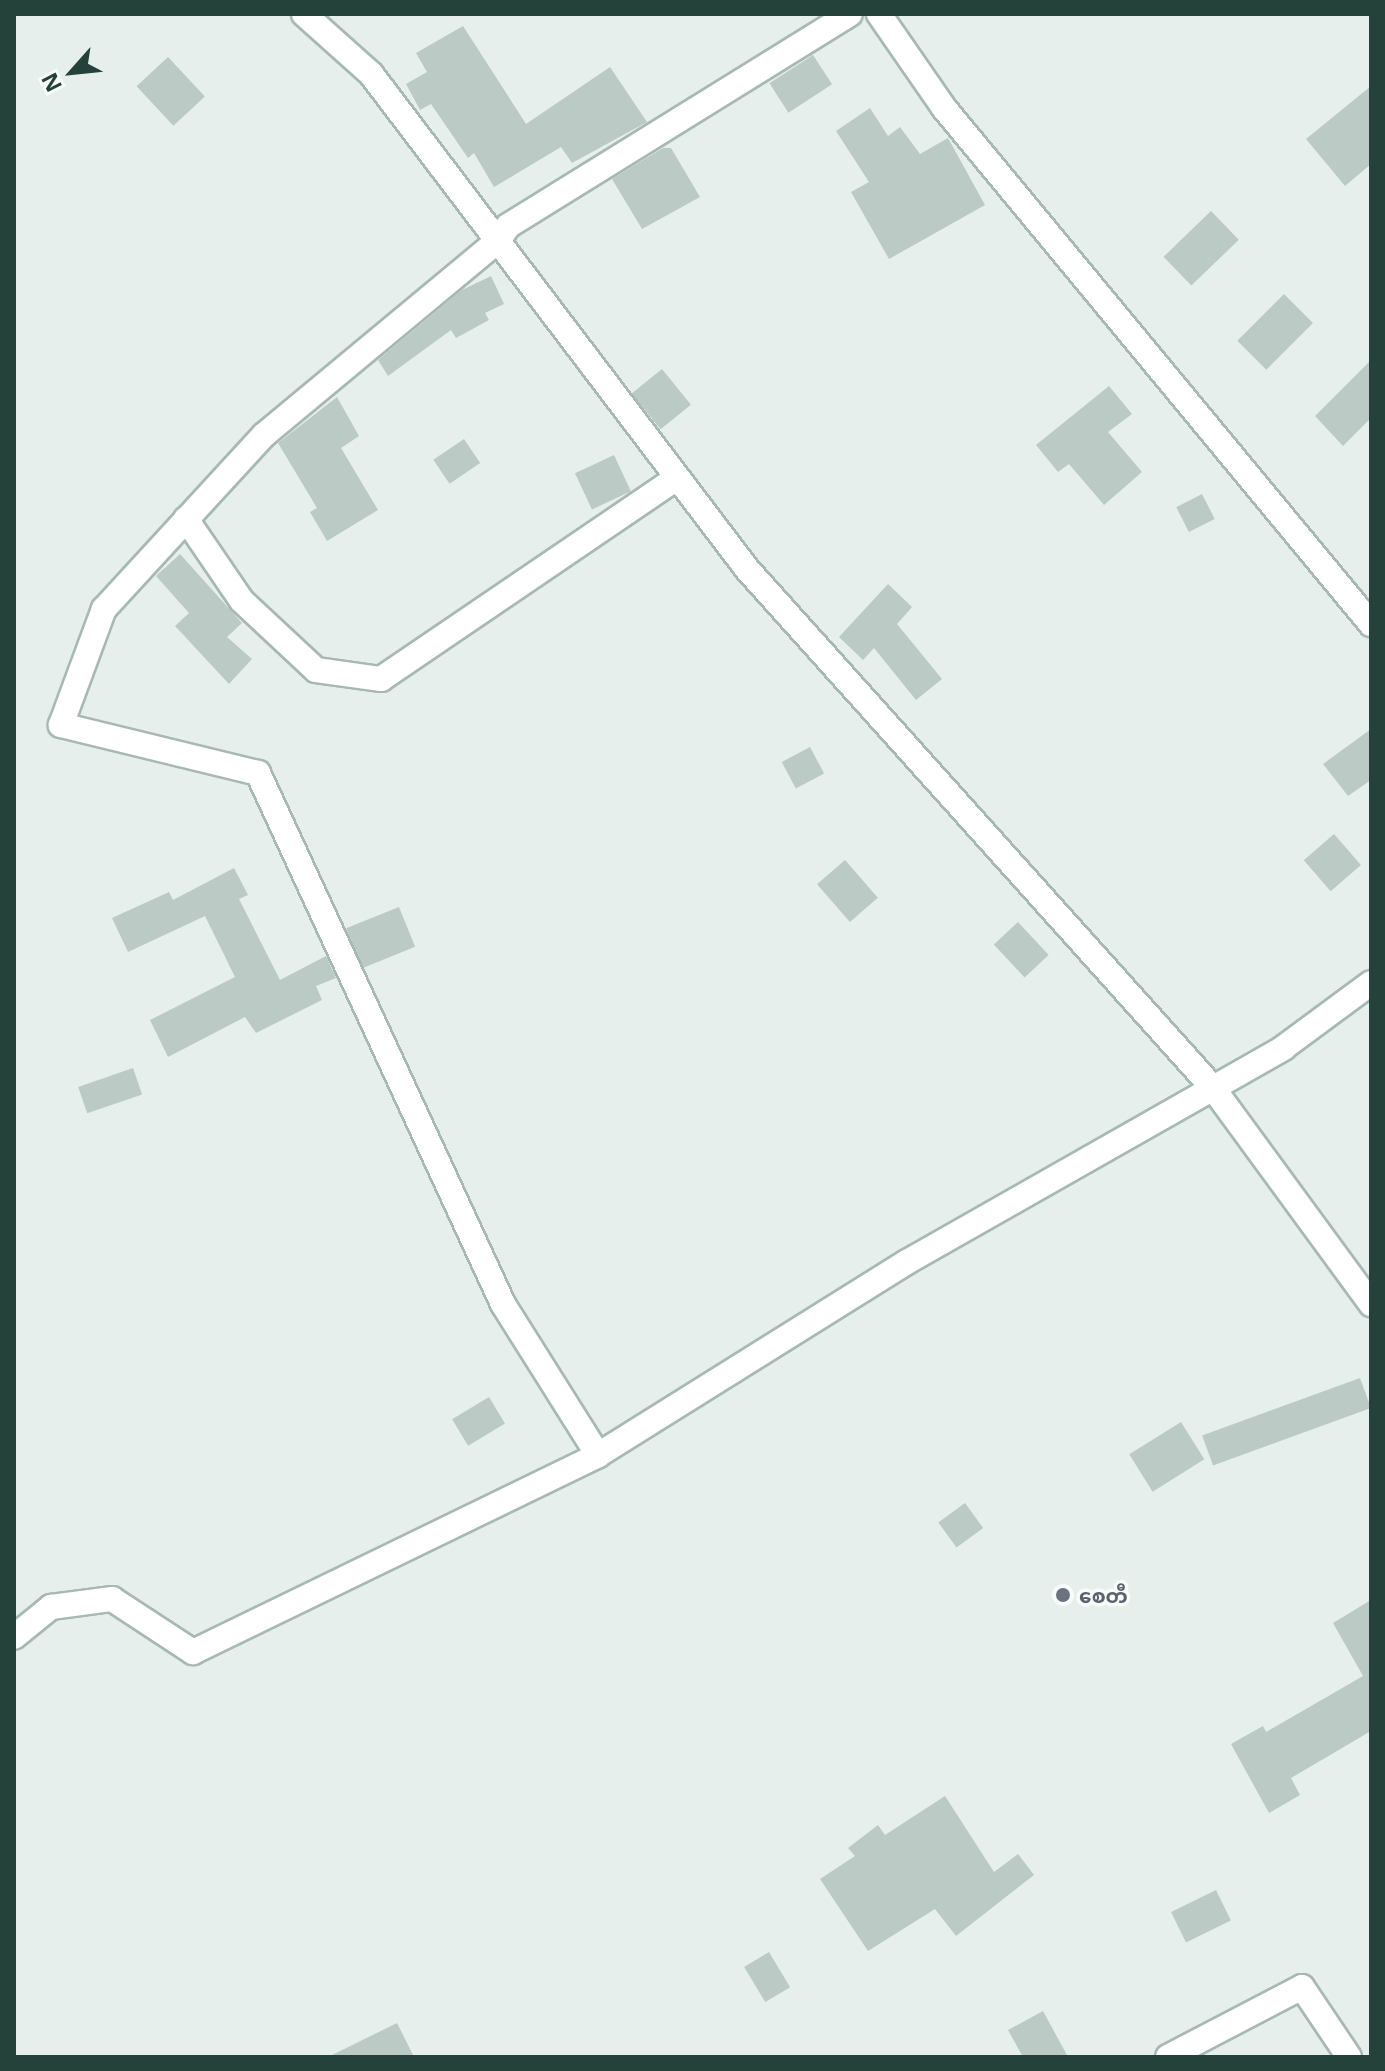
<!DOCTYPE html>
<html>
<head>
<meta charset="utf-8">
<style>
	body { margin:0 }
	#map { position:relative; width:1385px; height:2071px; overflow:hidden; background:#e6efeb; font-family:"Noto Sans","Noto Sans Myanmar",sans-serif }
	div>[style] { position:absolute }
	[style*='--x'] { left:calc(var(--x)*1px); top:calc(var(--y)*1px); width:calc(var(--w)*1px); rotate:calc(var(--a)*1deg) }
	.building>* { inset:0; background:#bbcac4; transform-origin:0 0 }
	.roads { filter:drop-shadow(2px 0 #a8b8b2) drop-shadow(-2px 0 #a8b8b2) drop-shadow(0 2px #a8b8b2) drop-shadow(0 -2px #a8b8b2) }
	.minor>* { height:24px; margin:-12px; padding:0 12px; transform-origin:12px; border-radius:12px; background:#fff }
	.dots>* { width:22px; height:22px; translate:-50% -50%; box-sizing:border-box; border:4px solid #f7fbf9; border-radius:50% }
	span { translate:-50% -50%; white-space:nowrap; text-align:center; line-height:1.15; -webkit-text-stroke:7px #f7fbf9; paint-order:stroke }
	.worship-label { font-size:20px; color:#5b616d; font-weight:700 }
	.left { translate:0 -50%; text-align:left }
	.frame { position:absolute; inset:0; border:16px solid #24423a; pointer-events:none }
	.north { position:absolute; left:32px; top:32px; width:80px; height:80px; -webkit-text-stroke:6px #f7fbf9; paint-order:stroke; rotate:243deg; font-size:22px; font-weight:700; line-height:32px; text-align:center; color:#24423a }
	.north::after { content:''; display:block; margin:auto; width:28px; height:36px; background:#24423a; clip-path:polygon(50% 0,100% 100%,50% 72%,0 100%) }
</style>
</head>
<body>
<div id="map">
	<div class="building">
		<i style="clip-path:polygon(463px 26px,526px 124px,610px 67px,647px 122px,572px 163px,561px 147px,494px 187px,474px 153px,468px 158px,431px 104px,420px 110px,406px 84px,427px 72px,416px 53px)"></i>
		<i style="left:813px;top:55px;width:35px;height:52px;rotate:57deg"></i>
		<i style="left:168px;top:57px;width:54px;height:43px;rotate:47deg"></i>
		<i style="clip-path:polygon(1371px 86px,1371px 164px,1345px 186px,1306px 139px)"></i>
		<i style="clip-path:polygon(870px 108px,888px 136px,900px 127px,920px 154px,948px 138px,985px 205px,889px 259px,851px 192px,869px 182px,836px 131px)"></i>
		<i style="clip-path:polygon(663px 148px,671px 148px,700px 197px,642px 229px,612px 179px)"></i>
		<i style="left:1211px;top:211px;width:40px;height:66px;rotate:46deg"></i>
		<i style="clip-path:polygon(491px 276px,504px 304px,485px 313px,489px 320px,456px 338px,451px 330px,388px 376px,378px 360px,462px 290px)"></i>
		<i style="left:1284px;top:294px;width:41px;height:66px;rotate:45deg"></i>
		<i style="clip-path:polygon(1371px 360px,1371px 418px,1343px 446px,1315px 416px)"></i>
		<i style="left:662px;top:369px;width:46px;height:39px;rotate:51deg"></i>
		<i style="clip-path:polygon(1109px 386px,1132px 414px,1108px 432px,1142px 472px,1104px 505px,1069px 464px,1058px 472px,1036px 445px)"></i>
		<i style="clip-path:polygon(337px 397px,359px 436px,341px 448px,378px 510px,327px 541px,310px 512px,317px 508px,278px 443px)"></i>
		<i style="left:464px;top:439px;width:29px;height:37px;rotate:56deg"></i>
		<i style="left:614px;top:455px;width:40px;height:43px;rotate:65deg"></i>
		<i style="left:1202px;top:494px;width:28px;height:29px;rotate:63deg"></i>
		<i style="clip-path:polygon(180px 554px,242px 623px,227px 637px,252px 659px,229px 684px,175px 626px,189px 613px,156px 576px)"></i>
		<i style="clip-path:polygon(888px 584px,912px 607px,897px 624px,942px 679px,916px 700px,874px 648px,863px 660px,839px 637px)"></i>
		<i style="clip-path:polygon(1371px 729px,1371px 780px,1348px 796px,1323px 764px)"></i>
		<i style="left:810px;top:747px;width:30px;height:32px;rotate:62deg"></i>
		<i style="left:1334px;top:834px;width:41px;height:40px;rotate:49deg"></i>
		<i style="left:845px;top:860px;width:50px;height:37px;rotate:49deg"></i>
		<i style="clip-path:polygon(234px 868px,248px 895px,239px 899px,280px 980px,326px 956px,336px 978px,316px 986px,322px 1000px,256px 1033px,245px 1017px,168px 1057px,150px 1020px,235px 977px,205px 916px,128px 952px,112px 918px,169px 892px,173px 900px)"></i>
		<i style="left:399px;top:907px;width:43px;height:57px;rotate:68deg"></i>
		<i style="left:1018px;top:922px;width:45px;height:33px;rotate:47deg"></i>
		<i style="left:133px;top:1068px;width:28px;height:58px;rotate:71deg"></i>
		<i style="left:1360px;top:1378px;width:32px;height:168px;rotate:70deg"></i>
		<i style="left:489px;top:1397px;width:31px;height:43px;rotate:59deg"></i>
		<i style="left:1181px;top:1422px;width:44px;height:61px;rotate:58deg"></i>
		<i style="left:965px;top:1503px;width:31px;height:33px;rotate:54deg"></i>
		<i style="clip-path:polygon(1371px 1600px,1371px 1731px,1291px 1778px,1300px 1795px,1269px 1813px,1231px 1744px,1263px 1726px,1266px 1732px,1363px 1676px,1333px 1623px)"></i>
		<i style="clip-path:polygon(945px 1796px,994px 1872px,1018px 1854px,1034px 1875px,956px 1936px,935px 1909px,868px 1951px,820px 1879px,855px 1856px,848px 1848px,878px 1825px,885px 1835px)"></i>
		<i style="left:1216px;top:1890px;width:34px;height:50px;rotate:64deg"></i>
		<i style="left:769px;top:1952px;width:41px;height:29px;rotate:59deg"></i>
		<i style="clip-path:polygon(1043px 2011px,1068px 2057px,1023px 2057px,1008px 2030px)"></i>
		<i style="clip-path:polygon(397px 2023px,414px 2057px,328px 2057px)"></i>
	</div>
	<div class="roads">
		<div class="minor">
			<i style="--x:304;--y:14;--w:90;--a:41.8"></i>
			<i style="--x:371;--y:74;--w:622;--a:52.78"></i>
			<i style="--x:747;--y:569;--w:698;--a:48.08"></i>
			<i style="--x:1213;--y:1088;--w:268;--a:53.8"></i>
			<i style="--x:879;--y:14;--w:114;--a:55.3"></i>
			<i style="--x:944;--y:108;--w:670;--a:50.39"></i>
			<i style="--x:186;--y:519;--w:99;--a:55.7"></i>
			<i style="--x:242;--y:601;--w:101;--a:43"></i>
			<i style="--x:316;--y:670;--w:66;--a:7.9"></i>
			<i style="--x:381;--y:679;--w:354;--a:-34.2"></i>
			<i style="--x:598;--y:1455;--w:178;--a:-122.2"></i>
			<i style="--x:503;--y:1304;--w:585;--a:-114.77"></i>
			<i style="--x:258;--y:773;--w:203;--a:-166.3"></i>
			<i style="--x:61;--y:725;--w:124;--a:-69.7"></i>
			<i style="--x:104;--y:609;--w:236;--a:-47.4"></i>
			<i style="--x:264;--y:435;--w:304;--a:-39.7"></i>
			<i style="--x:498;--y:241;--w:18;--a:-56"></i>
			<i style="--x:508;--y:226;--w:402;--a:-31.8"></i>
			<i style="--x:14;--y:1637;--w:48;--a:-39"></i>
			<i style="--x:51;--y:1607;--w:62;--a:-7.5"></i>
			<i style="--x:112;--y:1599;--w:97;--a:33.2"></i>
			<i style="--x:193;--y:1652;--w:450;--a:-25.9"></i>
			<i style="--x:598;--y:1455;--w:364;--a:-32"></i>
			<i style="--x:907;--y:1262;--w:433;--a:-29.6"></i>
			<i style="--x:1283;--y:1048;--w:109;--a:-36.5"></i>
			<i style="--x:1168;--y:2057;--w:151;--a:-27.6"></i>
			<i style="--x:1302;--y:1987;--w:84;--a:56.1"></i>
		</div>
	</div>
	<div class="dots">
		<i style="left:1063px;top:1595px;background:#6b7280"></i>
	</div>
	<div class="worship-label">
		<span class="left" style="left:1079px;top:1595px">စေတီ</span>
	</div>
	<div class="frame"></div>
	<div class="north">N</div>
</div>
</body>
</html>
